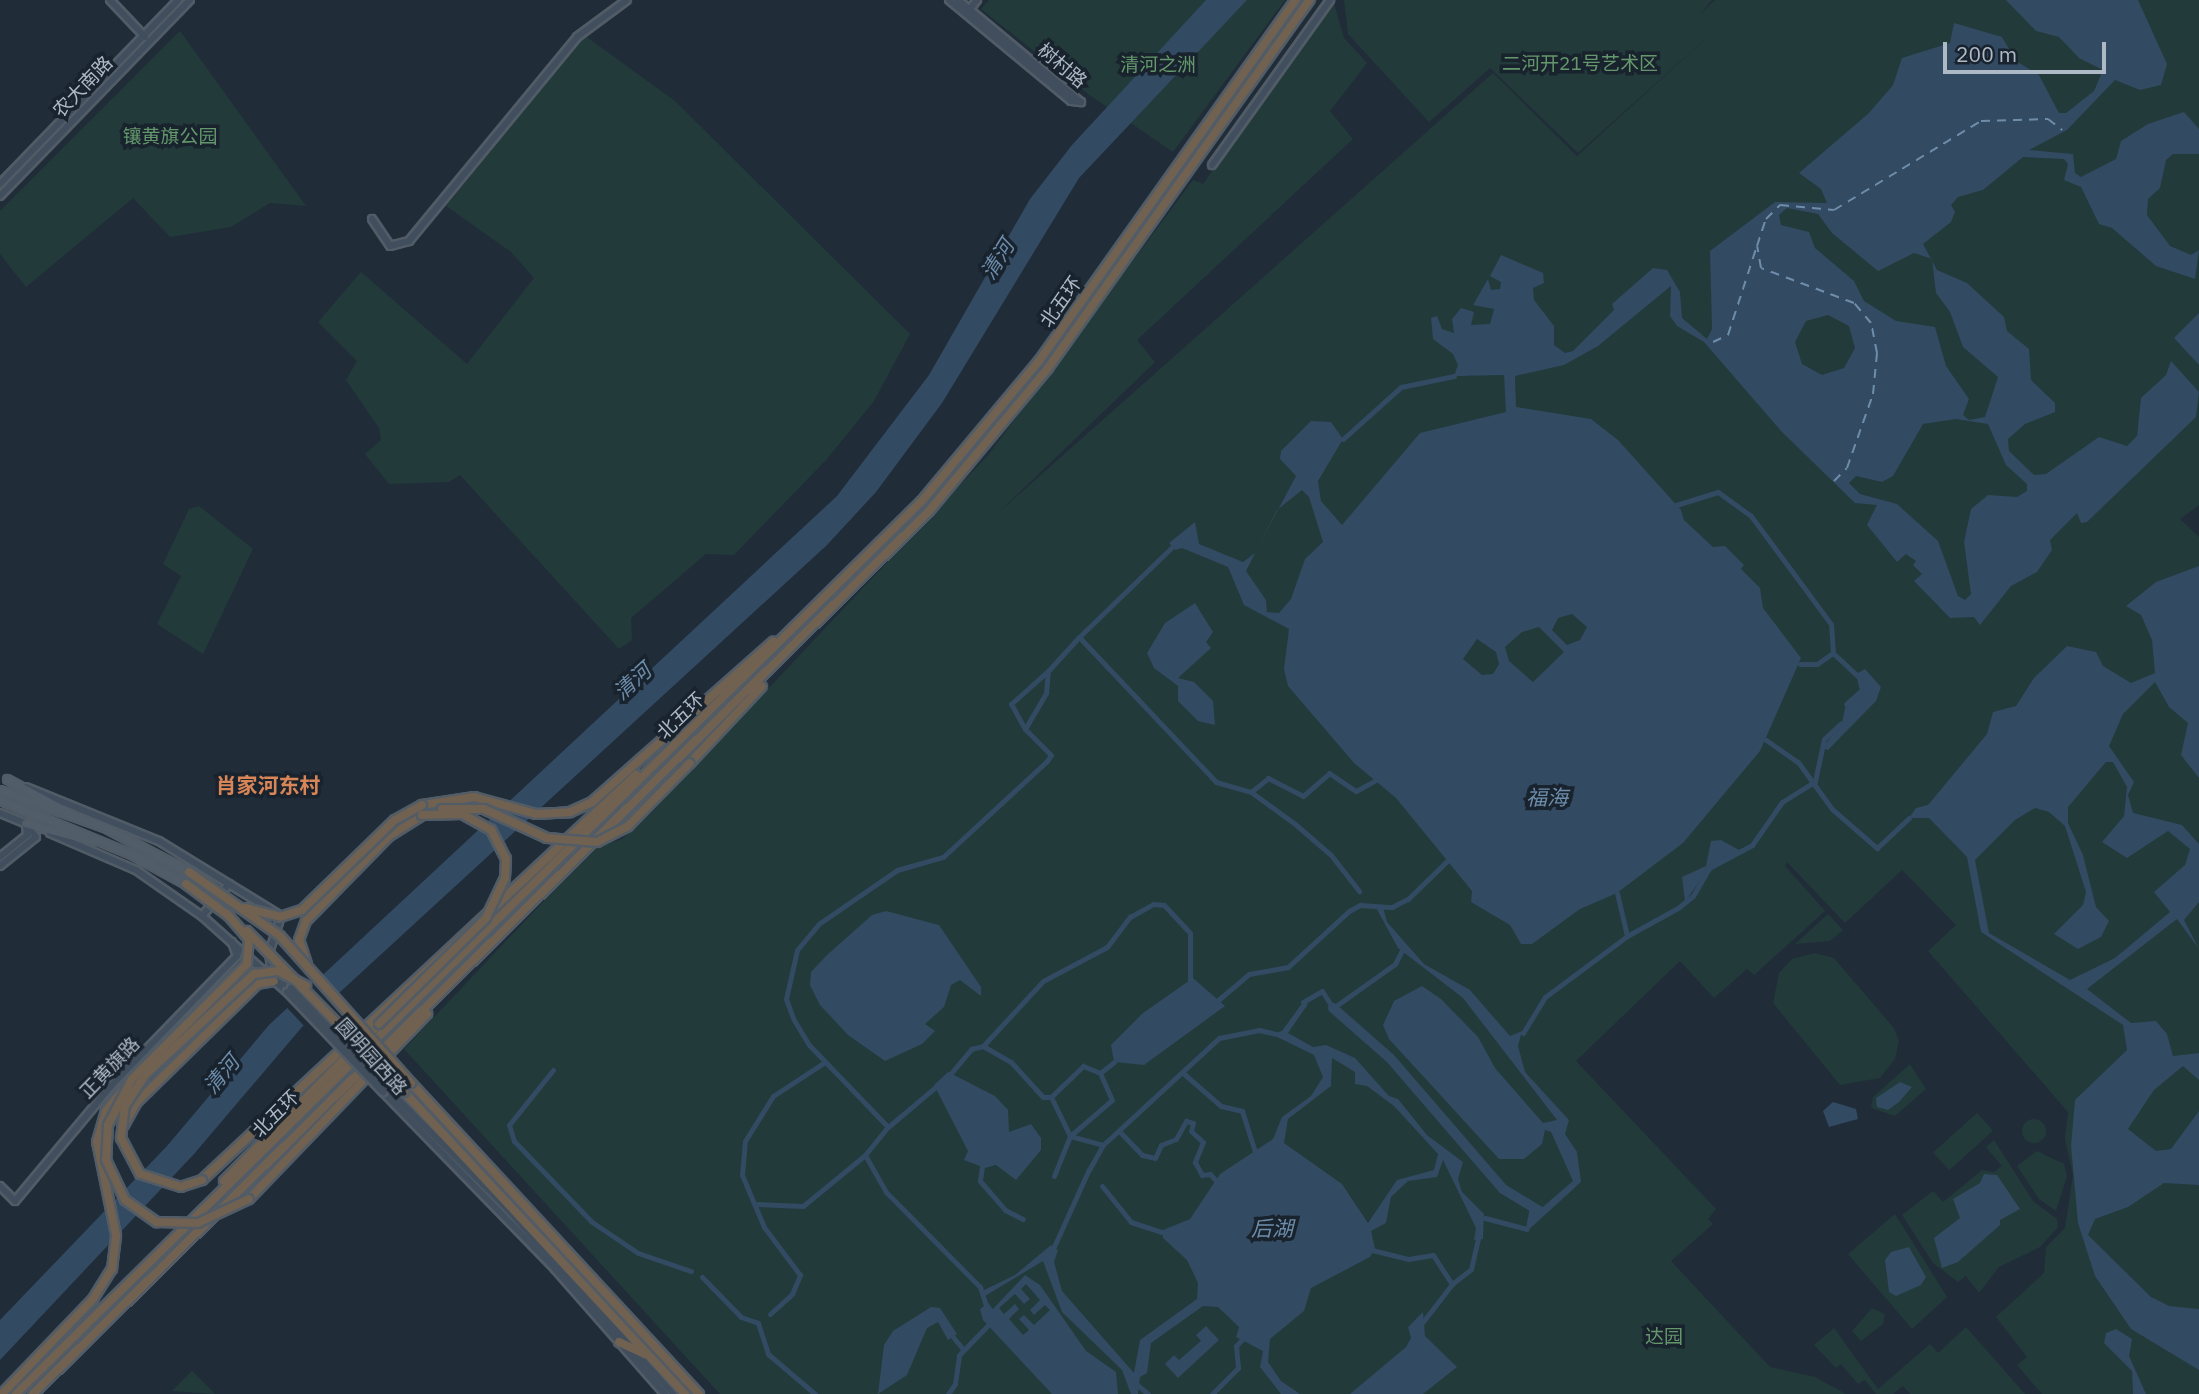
<!DOCTYPE html>
<html>
<head>
<meta charset="utf-8">
<style>
	body { margin:0 }
	#map { position:relative; width:2199px; height:1394px; overflow:hidden; background:#202d39; font-family:"IBM Plex Sans","Noto Sans SC",sans-serif }
	div>[style] { position:absolute }
	[style*='--x'] { left:calc(var(--x)*1px); top:calc(var(--y)*1px); width:calc(var(--w)*1px); rotate:calc(var(--a)*1deg) }
	.green>* { inset:0; background:#223a3a; transform-origin:0 0 }
	.round { border-radius:50% }
	.water>* { inset:0; background:#324a62 }
	.pier>* { inset:0; background:#202d39; transform-origin:0 0 }
	.canal>* { height:5px; margin:-2.5px; padding:0 2.5px; transform-origin:2.5px; border-radius:2.5px; background:#324a62 }
	.river>* { height:10px; margin:-5px; padding:0 5px; transform-origin:5px; border-radius:5px; background:#324a62 }
	.ferry>* { height:2px; margin-top:-1px; transform-origin:0; background:repeating-linear-gradient(90deg,#6d8dab 0 9px,transparent 0 16px) }
	.roads { filter:drop-shadow(2px 0 #515c67) drop-shadow(-2px 0 #515c67) drop-shadow(0 2px #515c67) drop-shadow(0 -2px #515c67) }
	.secondary>* { height:6px; margin:-3px; padding:0 3px; transform-origin:3px; border-radius:3px; background:#414e5d }
	.primary>* { height:7px; margin:-3.5px; padding:0 3.5px; transform-origin:3.5px; border-radius:3.5px; background:#515e6a }
	.highway>* { height:8px; margin:-4px; padding:0 4px; transform-origin:4px; border-radius:4px; background:#706150 }
	.bridges { filter:drop-shadow(2px 0 #515c67) drop-shadow(-2px 0 #515c67) drop-shadow(0 2px #515c67) drop-shadow(0 -2px #515c67) }
	.secondary-bridge>* { height:6px; margin:-3px; padding:0 3px; transform-origin:3px; border-radius:3px; background:#414e5d }
	.highway-bridge>* { height:8px; margin:-4px; padding:0 4px; transform-origin:4px; border-radius:4px; background:#706150 }
	span { translate:-50% -50%; white-space:nowrap; text-align:center; line-height:1.15; -webkit-text-stroke:7px #19232e; paint-order:stroke }
	.park-label { font-size:19px; color:#64986c }
	.street-label { font-size:19px; color:#aeb9c6 }
	.water-label { font-size:21px; color:#6d8dab; font-style:italic }
	.neighbourhood-label { font-size:21px; color:#d88557; font-weight:700 }
	.scale { position:absolute; left:1943px; top:42px; width:163px; height:32px; box-sizing:border-box; border:4px solid #aeb9c6; border-top:0; padding-left:9px; font-size:21px; line-height:24px; white-space:nowrap; color:#aeb9c6; -webkit-text-stroke:5px #19232e; paint-order:stroke }
</style>
</head>
<body>
<div id="map">
	<div class="green">
		<i style="clip-path:polygon(989px 0,1285px 0,1173px 152px,1088px 94px,981px 9px)"></i>
		<i style="clip-path:polygon(1333px 0,1344px 38px,1367px 63px,1330px 111px,1353px 139px,1137px 340px,1155px 362px,998px 513px,1493px 73px,1577px 156px,1713px 32px,1578px 153px,1490px 68px,1429px 122px,1348px 34px,1344px 0,1712px 0,1700px 14px,1715px 0,2199px 0,2199px 505px,2180px 519px,2199px 537px,2199px 1394px,2042px 1394px,2017px 1365px,2027px 1357px,1996px 1317px,2044px 1273px,2046px 1247px,2065px 1228px,2073px 1175px,2065px 1139px,2068px 1112px,1928px 951px,1956px 925px,1902px 870px,1845px 923px,1787px 862px,1785px 866px,1825px 911px,1754px 975px,1747px 969px,1714px 998px,1680px 961px,1576px 1061px,1716px 1209px,1708px 1219px,1713px 1224px,1671px 1261px,1770px 1367px,1815px 1377px,1846px 1394px,720px 1394px,404px 1049px,593px 849px,622px 839px,652px 812px,989px 454px,1193px 180px,1203px 184px)"></i>
		<i style="clip-path:polygon(180px 31px,306px 206px,270px 203px,231px 227px,170px 237px,133px 198px,26px 287px,0 254px,0 211px)"></i>
		<i style="clip-path:polygon(584px 35px,675px 101px,910px 334px,874px 401px,827px 459px,734px 555px,706px 554px,631px 618px,632px 640px,619px 649px,460px 475px,449px 482px,389px 484px,365px 454px,381px 440px,379px 428px,346px 380px,357px 361px,318px 322px,361px 272px,467px 364px,534px 278px,511px 252px,446px 206px)"></i>
		<i style="clip-path:polygon(199px 506px,253px 549px,203px 654px,157px 624px,181px 576px,163px 564px,189px 509px)"></i>
		<i style="clip-path:polygon(1828px 914px,1843px 930px,1830px 941px,1795px 944px)"></i>
		<i style="clip-path:polygon(1815px 953px,1834px 958px,1894px 1028px,1899px 1041px,1895px 1059px,1880px 1078px,1840px 1085px,1773px 1003px,1779px 973px,1792px 959px)"></i>
		<i style="clip-path:polygon(1910px 1064px,1926px 1089px,1895px 1116px,1871px 1108px,1873px 1097px)"></i>
		<i style="left:1977px;top:1113px;width:24px;height:59px;rotate:48deg"></i>
		<i class="round" style="left:2022px;top:1119px;width:24px;height:24px"></i>
		<i style="clip-path:polygon(1994px 1140px,2033px 1201px,2057px 1219px,2058px 1227px,2040px 1247px,1999px 1267px,1979px 1293px,1966px 1276px,1958px 1282px,1933px 1263px,1902px 1215px,1933px 1191px,1943px 1202px,1982px 1170px,1994px 1172px,2002px 1166px,1986px 1147px)"></i>
		<i style="clip-path:polygon(2037px 1151px,2064px 1164px,2067px 1176px,2056px 1211px,2039px 1199px,2017px 1166px)"></i>
		<i style="clip-path:polygon(1895px 1214px,1947px 1297px,1912px 1329px,1848px 1254px)"></i>
		<i style="clip-path:polygon(1872px 1308px,1885px 1314px,1883px 1324px,1861px 1341px,1852px 1331px)"></i>
		<i style="clip-path:polygon(1966px 1327px,2025px 1394px,1910px 1394px,1903px 1386px,1893px 1394px,1876px 1394px,1865px 1380px,1858px 1384px,1841px 1364px,1836px 1368px,1814px 1345px,1834px 1328px,1878px 1389px,1930px 1344px,1938px 1353px)"></i>
		<i style="clip-path:polygon(192px 1371px,215px 1394px,172px 1391px)"></i>
	</div>
	<div class="water">
		<i style="clip-path:polygon(1206px 0,1247px 0,1079px 178px,942px 403px,876px 492px,827px 545px,302px 1027px,194px 1154px,0 1360px,0 1320px,167px 1146px,269px 1025px,837px 496px,929px 375px,1030px 199px,1072px 145px)"></i>
		<i style="clip-path:polygon(evenodd,2006px 0,2138px 0,2167px 64px,2161px 85px,2140px 90px,2115px 80px,2067px 130px,2029px 150px,2073px 154px,2075px 173px,2081px 177px,2116px 159px,2121px 141px,2148px 124px,2184px 112px,2199px 129px,2199px 154px,2173px 154px,2166px 160px,2160px 188px,2148px 199px,2147px 215px,2170px 246px,2191px 255px,2199px 250px,2195px 279px,2156px 266px,2112px 228px,2099px 224px,2081px 187px,2064px 180px,2068px 164px,2064px 159px,2023px 157px,1983px 190px,1958px 197px,1951px 205px,1955px 212px,1951px 222px,1923px 244px,1937px 270px,1967px 283px,2004px 317px,2007px 331px,2029px 349px,2031px 380px,2055px 403px,2055px 412px,2025px 424px,2008px 439px,2009px 451px,2034px 475px,2046px 474px,2099px 437px,2127px 446px,2137px 436px,2141px 398px,2166px 375px,2171px 361px,2199px 392px,2196px 417px,2087px 522px,2081px 523px,2077px 513px,2050px 540px,2052px 550px,2037px 572px,2011px 586px,1980px 625px,1974px 617px,1950px 618px,1914px 581px,1922px 574px,1913px 565px,1916px 561px,1906px 554px,1897px 562px,1867px 525px,1877px 505px,1855px 503px,1781px 431px,1704px 342px,1677px 326px,1670px 316px,1671px 286px,1598px 346px,1564px 365px,1515px 376px,1516px 407px,1591px 419px,1618px 440px,1681px 510px,1684px 520px,1713px 547px,1725px 546px,1744px 565px,1741px 569px,1760px 588px,1763px 608px,1801px 658px,1760px 751px,1683px 843px,1617px 893px,1580px 909px,1532px 944px,1521px 944px,1510px 925px,1471px 902px,1472px 891px,1396px 798px,1354px 763px,1288px 686px,1284px 669px,1289px 629px,1244px 605px,1228px 567px,1182px 548px,1175px 550px,1169px 543px,1195px 522px,1199px 544px,1243px 562px,1255px 553px,1296px 476px,1280px 459px,1281px 451px,1311px 421px,1331px 422px,1343px 439px,1318px 481px,1321px 501px,1342px 525px,1420px 433px,1506px 412px,1504px 375px,1454px 376px,1458px 365px,1453px 354px,1433px 339px,1431px 318px,1437px 316px,1442px 329px,1454px 333px,1452px 319px,1461px 308px,1474px 312px,1471px 325px,1490px 324px,1494px 309px,1473px 305px,1488px 279px,1491px 290px,1500px 289px,1501px 282px,1490px 276px,1501px 255px,1543px 273px,1544px 283px,1533px 288px,1534px 300px,1554px 326px,1554px 345px,1565px 353px,1573px 351px,1614px 310px,1612px 304px,1653px 268px,1667px 270px,1680px 292px,1682px 318px,1707px 339px,1712px 329px,1710px 251px,1775px 202px,1827px 203px,1821px 189px,1799px 173px,1869px 113px,1893px 85px,1902px 58px,1950px 43px,1954px 23px,2002px 37px,2016px 61px,2039px 75px,2059px 113px,2066px 113px,2094px 91px,2103px 70px,2079px 58px,2059px 37px,2036px 31px,2006px 0,1787px 208px,1818px 214px,1832px 233px,1878px 271px,1914px 253px,1932px 259px,1936px 293px,1950px 312px,1963px 347px,1998px 377px,1985px 417px,1969px 420px,1963px 415px,1969px 399px,1946px 366px,1935px 327px,1896px 321px,1864px 301px,1854px 281px,1815px 248px,1809px 232px,1781px 225px,1779px 215px,1787px 208px,2006px 0,1828px 315px,1849px 326px,1855px 348px,1844px 368px,1822px 375px,1802px 364px,1795px 342px,1806px 321px,1828px 315px,2006px 0,1956px 419px,1988px 424px,2006px 465px,2027px 484px,2027px 491px,2017px 497px,1988px 495px,1971px 509px,1964px 542px,1971px 594px,1965px 600px,1958px 596px,1938px 541px,1897px 504px,1860px 494px,1849px 483px,1856px 476px,1882px 482px,1893px 476px,1923px 424px,1956px 419px,2006px 0,1302px 490px,1309px 497px,1323px 542px,1305px 559px,1291px 599px,1279px 613px,1267px 612px,1266px 600px,1246px 571px,1277px 510px,1302px 490px,2006px 0,1572px 614px,1587px 627px,1580px 640px,1567px 645px,1552px 630px,1558px 618px,1572px 614px,2006px 0,1539px 627px,1564px 652px,1533px 682px,1509px 661px,1505px 647px,1522px 632px,1539px 627px,2006px 0,1477px 639px,1496px 652px,1499px 664px,1493px 674px,1482px 675px,1463px 659px,1477px 639px)"></i>
		<i style="clip-path:polygon(2199px 313px,2199px 365px,2174px 338px)"></i>
		<i style="clip-path:polygon(evenodd,2199px 566px,2199px 778px,2181px 755px,2188px 723px,2169px 707px,2155px 682px,2123px 714px,2109px 746px,2134px 782px,2128px 795px,2133px 813px,2182px 825px,2199px 844px,2199px 902px,2184px 920px,2199px 949px,2177px 919px,2087px 989px,2131px 1023px,2156px 1021px,2167px 1034px,2173px 1056px,2199px 1053px,2199px 1080px,2183px 1066px,2154px 1090px,2128px 1129px,2156px 1151px,2171px 1149px,2199px 1111px,2199px 1185px,2164px 1183px,2128px 1207px,2095px 1219px,2088px 1235px,2151px 1297px,2169px 1306px,2199px 1309px,2199px 1370px,2131px 1329px,2095px 1276px,2078px 1223px,2071px 1146px,2075px 1100px,2127px 1050px,2123px 1025px,1981px 932px,1967px 857px,1929px 818px,1909px 818px,1916px 808px,1928px 805px,1987px 734px,1993px 712px,2016px 706px,2034px 678px,2067px 646px,2096px 652px,2103px 666px,2131px 683px,2155px 673px,2152px 640px,2141px 615px,2126px 606px,2156px 582px,2199px 566px,2106px 762px,2113px 762px,2127px 787px,2124px 816px,2102px 842px,2127px 858px,2168px 831px,2190px 849px,2185px 865px,2154px 892px,2170px 912px,2115px 958px,2070px 980px,1989px 933px,1975px 860px,2015px 820px,2035px 808px,2049px 812px,2065px 826px,2086px 892px,2083px 905px,2054px 934px,2078px 949px,2101px 937px,2109px 921px,2096px 907px,2083px 855px,2068px 823px,2068px 807px,2106px 762px)"></i>
		<i style="clip-path:polygon(1195px 603px,1213px 632px,1206px 642px,1211px 648px,1178px 678px,1194px 682px,1213px 701px,1215px 725px,1198px 721px,1178px 701px,1178px 686px,1154px 668px,1147px 653px,1165px 623px)"></i>
		<i style="clip-path:polygon(1865px 669px,1881px 687px,1876px 701px,1828px 750px,1822px 748px,1842px 723px,1846px 703px,1862px 690px,1856px 674px)"></i>
		<i style="clip-path:polygon(1721px 840px,1741px 851px,1709px 868px,1685px 902px,1682px 877px,1706px 866px,1711px 841px)"></i>
		<i style="clip-path:polygon(1375px 906px,1383px 907px,1387px 922px,1424px 964px,1470px 990px,1510px 1036px,1522px 1031px,1518px 1046px,1525px 1072px,1569px 1120px,1565px 1134px,1577px 1152px,1581px 1182px,1525px 1233px,1530px 1207px,1538px 1211px,1573px 1181px,1551px 1132px,1545px 1130px,1542px 1144px,1524px 1159px,1499px 1159px,1389px 1039px,1383px 1025px,1394px 1001px,1422px 986px,1441px 999px,1478px 1037px,1495px 1068px,1543px 1123px,1557px 1120px,1463px 998px,1398px 948px)"></i>
		<i style="clip-path:polygon(886px 911px,939px 925px,981px 987px,981px 996px,960px 980px,951px 985px,944px 1007px,925px 1024px,935px 1031px,922px 1044px,885px 1061px,848px 1035px,820px 1005px,810px 985px,811px 972px,827px 955px,872px 915px)"></i>
		<i style="clip-path:polygon(1193px 978px,1225px 1006px,1144px 1065px,1114px 1062px,1111px 1045px,1143px 1013px)"></i>
		<i style="clip-path:polygon(evenodd,1303px 1002px,1308px 1004px,1288px 1033px,1313px 1047px,1326px 1045px,1355px 1058px,1389px 1096px,1398px 1099px,1427px 1135px,1463px 1162px,1458px 1179px,1462px 1192px,1484px 1214px,1483px 1239px,1474px 1240px,1476px 1228px,1443px 1160px,1437px 1177px,1408px 1181px,1391px 1197px,1386px 1223px,1371px 1231px,1375px 1249px,1370px 1257px,1311px 1288px,1304px 1311px,1270px 1339px,1268px 1362px,1281px 1381px,1300px 1394px,1281px 1394px,1260px 1367px,1263px 1351px,1236px 1337px,1239px 1327px,1218px 1307px,1203px 1306px,1151px 1343px,1147px 1373px,1140px 1377px,1138px 1394px,1131px 1394px,1122px 1370px,1062px 1312px,1043px 1261px,985px 1296px,982px 1291px,1015px 1275px,1051px 1245px,1058px 1250px,1054px 1262px,1062px 1291px,1134px 1373px,1140px 1340px,1197px 1299px,1198px 1283px,1187px 1260px,1163px 1238px,1163px 1230px,1190px 1219px,1220px 1174px,1273px 1139px,1282px 1117px,1311px 1096px,1323px 1077px,1314px 1055px,1271px 1034px,1282px 1031px,1303px 1002px,1332px 1058px,1355px 1072px,1355px 1084px,1367px 1086px,1394px 1106px,1438px 1154px,1434px 1170px,1397px 1180px,1368px 1223px,1342px 1184px,1284px 1143px,1288px 1119px,1331px 1086px,1332px 1058px)"></i>
		<i style="clip-path:polygon(948px 1072px,995px 1096px,1008px 1110px,1009px 1132px,1031px 1124px,1041px 1138px,1041px 1150px,1016px 1180px,996px 1165px,985px 1168px,964px 1160px,968px 1151px,934px 1085px)"></i>
		<i style="clip-path:polygon(1900px 1082px,1912px 1087px,1899px 1102px,1888px 1110px,1877px 1107px,1876px 1098px)"></i>
		<i style="clip-path:polygon(1833px 1102px,1856px 1109px,1858px 1119px,1829px 1127px,1823px 1111px)"></i>
		<i style="clip-path:polygon(1984px 1174px,1997px 1175px,2020px 1209px,2000px 1220px,2000px 1225px,1958px 1262px,1942px 1268px,1934px 1238px,1960px 1218px,1953px 1199px,1980px 1183px)"></i>
		<i style="clip-path:polygon(1909px 1247px,1926px 1277px,1921px 1285px,1896px 1296px,1889px 1292px,1885px 1260px,1891px 1252px)"></i>
		<i style="clip-path:polygon(evenodd,1025px 1275px,1040px 1285px,1086px 1351px,1116px 1372px,1118px 1394px,1052px 1394px,983px 1320px,980px 1309px,988px 1303px,993px 1309px,1025px 1275px,1026px 1284px,1040px 1300px,1030px 1310px,1034px 1315px,1045px 1305px,1050px 1310px,1034px 1325px,1024px 1315px,1019px 1319px,1029px 1330px,1023px 1335px,1009px 1319px,1019px 1309px,1015px 1304px,1004px 1314px,999px 1308px,1015px 1294px,1024px 1304px,1030px 1299px,1021px 1289px,1026px 1284px)"></i>
		<i style="clip-path:polygon(931px 1307px,940px 1308px,957px 1334px,948px 1340px,938px 1322px,927px 1328px,907px 1375px,878px 1394px,884px 1345px,893px 1331px)"></i>
		<i style="clip-path:polygon(1423px 1312px,1425px 1336px,1457px 1367px,1423px 1394px,1350px 1394px,1406px 1347px,1411px 1338px,1408px 1327px)"></i>
		<i style="clip-path:polygon(1206px 1326px,1219px 1340px,1178px 1378px,1165px 1364px,1174px 1355px,1179px 1360px,1201px 1341px,1196px 1335px)"></i>
		<i style="clip-path:polygon(2116px 1329px,2132px 1339px,2129px 1356px,2146px 1394px,2133px 1394px,2132px 1371px,2104px 1343px,2106px 1333px)"></i>
	</div>
	<div class="pier">
		<i style="left:318px;top:972px;width:33px;height:47px;rotate:47deg"></i>
	</div>
	<div class="canal">
		<i style="--x:1343;--y:439;--w:78;--a:-41.9"></i>
		<i style="--x:1401;--y:387;--w:54;--a:-11.7"></i>
		<i style="--x:1676;--y:505;--w:44;--a:-17.2"></i>
		<i style="--x:1718;--y:492;--w:41;--a:36"></i>
		<i style="--x:1751;--y:516;--w:134;--a:53.5"></i>
		<i style="--x:1831;--y:624;--w:29;--a:86"></i>
		<i style="--x:1833;--y:653;--w:35;--a:43"></i>
		<i style="--x:1859;--y:677;--w:13;--a:77"></i>
		<i style="--x:1862;--y:690;--w:21;--a:139"></i>
		<i style="--x:1172;--y:547;--w:129;--a:135.9"></i>
		<i style="--x:1079;--y:637;--w:199;--a:46.6"></i>
		<i style="--x:1216;--y:782;--w:36;--a:16"></i>
		<i style="--x:1251;--y:792;--w:54;--a:36"></i>
		<i style="--x:1295;--y:824;--w:48;--a:40.7"></i>
		<i style="--x:1331;--y:855;--w:46;--a:52.1"></i>
		<i style="--x:1800;--y:664;--w:17;--a:0"></i>
		<i style="--x:1817;--y:664;--w:19;--a:-35"></i>
		<i style="--x:1025;--y:729;--w:29;--a:-119"></i>
		<i style="--x:1011;--y:704;--w:50;--a:-41.7"></i>
		<i style="--x:1766;--y:740;--w:39;--a:35"></i>
		<i style="--x:1798;--y:762;--w:58;--a:54.1"></i>
		<i style="--x:1832;--y:809;--w:60;--a:40.9"></i>
		<i style="--x:1877;--y:848;--w:44;--a:-43.2"></i>
		<i style="--x:1251;--y:792;--w:22;--a:-39"></i>
		<i style="--x:1268;--y:778;--w:39;--a:27"></i>
		<i style="--x:1303;--y:796;--w:35;--a:-41"></i>
		<i style="--x:1329;--y:773;--w:32;--a:34"></i>
		<i style="--x:1356;--y:791;--w:21;--a:-29"></i>
		<i style="--x:1617;--y:893;--w:44;--a:76.9"></i>
		<i style="--x:1217;--y:1001;--w:42;--a:-40.2"></i>
		<i style="--x:1249;--y:974;--w:40;--a:-10"></i>
		<i style="--x:1288;--y:967;--w:83;--a:-42.6"></i>
		<i style="--x:1349;--y:911;--w:13;--a:-29"></i>
		<i style="--x:1360;--y:905;--w:32;--a:4"></i>
		<i style="--x:1392;--y:907;--w:18;--a:-27"></i>
		<i style="--x:1408;--y:899;--w:60;--a:-44.3"></i>
		<i style="--x:1303;--y:1002;--w:22;--a:-30"></i>
		<i style="--x:1322;--y:991;--w:20;--a:57"></i>
		<i style="--x:1333;--y:1008;--w:76;--a:-35.4"></i>
		<i style="--x:1395;--y:964;--w:20;--a:-63"></i>
		<i style="--x:1523;--y:1033;--w:42;--a:-58.6"></i>
		<i style="--x:1545;--y:997;--w:102;--a:-36.6"></i>
		<i style="--x:1627;--y:936;--w:58;--a:-28.8"></i>
		<i style="--x:1678;--y:908;--w:19;--a:-39"></i>
		<i style="--x:1693;--y:896;--w:32;--a:-60"></i>
		<i style="--x:1709;--y:868;--w:49;--a:-28.1"></i>
		<i style="--x:1752;--y:845;--w:52;--a:-55.1"></i>
		<i style="--x:1782;--y:802;--w:39;--a:-32"></i>
		<i style="--x:1815;--y:781;--w:43;--a:-77.9"></i>
		<i style="--x:1824;--y:739;--w:23;--a:-43"></i>
		<i style="--x:983;--y:1046;--w:88;--a:-47.3"></i>
		<i style="--x:1043;--y:981;--w:72;--a:-28"></i>
		<i style="--x:1107;--y:947;--w:38;--a:-53"></i>
		<i style="--x:1130;--y:917;--w:26;--a:-29"></i>
		<i style="--x:1153;--y:904;--w:11;--a:5"></i>
		<i style="--x:1164;--y:905;--w:38;--a:47"></i>
		<i style="--x:1190;--y:933;--w:47;--a:90"></i>
		<i style="--x:553;--y:1070;--w:70;--a:128.7"></i>
		<i style="--x:509;--y:1125;--w:17;--a:73"></i>
		<i style="--x:514;--y:1141;--w:112;--a:46.1"></i>
		<i style="--x:592;--y:1222;--w:55;--a:34"></i>
		<i style="--x:638;--y:1253;--w:56;--a:18.8"></i>
		<i style="--x:1183;--y:1073;--w:50;--a:41"></i>
		<i style="--x:1221;--y:1106;--w:22;--a:13"></i>
		<i style="--x:1242;--y:1111;--w:49;--a:72.3"></i>
		<i style="--x:947;--y:1078;--w:38;--a:-50"></i>
		<i style="--x:971;--y:1049;--w:12;--a:-14"></i>
		<i style="--x:983;--y:1046;--w:32;--a:30"></i>
		<i style="--x:1011;--y:1062;--w:47;--a:47.6"></i>
		<i style="--x:1043;--y:1097;--w:8;--a:0"></i>
		<i style="--x:1051;--y:1097;--w:43;--a:64"></i>
		<i style="--x:1070;--y:1136;--w:43;--a:111.8"></i>
		<i style="--x:1051;--y:1097;--w:45;--a:-44.1"></i>
		<i style="--x:1083;--y:1066;--w:18;--a:22"></i>
		<i style="--x:1100;--y:1073;--w:18;--a:-38"></i>
		<i style="--x:888;--y:1127;--w:67;--a:-40.1"></i>
		<i style="--x:1119;--y:1131;--w:33;--a:46"></i>
		<i style="--x:1142;--y:1155;--w:13;--a:13"></i>
		<i style="--x:1155;--y:1158;--w:14;--a:-65"></i>
		<i style="--x:1161;--y:1145;--w:16;--a:-22"></i>
		<i style="--x:1176;--y:1139;--w:21;--a:-61"></i>
		<i style="--x:1186;--y:1121;--w:7;--a:16"></i>
		<i style="--x:1193;--y:1123;--w:8;--a:104"></i>
		<i style="--x:1191;--y:1131;--w:16;--a:43"></i>
		<i style="--x:1203;--y:1142;--w:22;--a:112"></i>
		<i style="--x:1195;--y:1162;--w:15;--a:62"></i>
		<i style="--x:1202;--y:1175;--w:8;--a:-7"></i>
		<i style="--x:1210;--y:1174;--w:13;--a:48"></i>
		<i style="--x:1070;--y:1136;--w:34;--a:15"></i>
		<i style="--x:1103;--y:1145;--w:158;--a:-42.7"></i>
		<i style="--x:1219;--y:1038;--w:41;--a:-11.3"></i>
		<i style="--x:1259;--y:1030;--w:17;--a:13"></i>
		<i style="--x:1070;--y:1136;--w:55;--a:-40.6"></i>
		<i style="--x:1112;--y:1100;--w:30;--a:-114"></i>
		<i style="--x:865;--y:1155;--w:43;--a:60.4"></i>
		<i style="--x:886;--y:1192;--w:134;--a:45.3"></i>
		<i style="--x:980;--y:1287;--w:23;--a:72"></i>
		<i style="--x:982;--y:1166;--w:15;--a:98"></i>
		<i style="--x:980;--y:1181;--w:38;--a:49"></i>
		<i style="--x:1005;--y:1210;--w:20;--a:27"></i>
		<i style="--x:1089;--y:1170;--w:29;--a:-61"></i>
		<i style="--x:1102;--y:1186;--w:46;--a:51.1"></i>
		<i style="--x:1131;--y:1222;--w:39;--a:18"></i>
		<i style="--x:758;--y:1204;--w:45;--a:2.5"></i>
		<i style="--x:803;--y:1206;--w:80;--a:-39.4"></i>
		<i style="--x:865;--y:1155;--w:36;--a:-51"></i>
		<i style="--x:888;--y:1127;--w:114;--a:-133.9"></i>
		<i style="--x:809;--y:1045;--w:31;--a:-121"></i>
		<i style="--x:793;--y:1018;--w:20;--a:-110"></i>
		<i style="--x:786;--y:999;--w:50;--a:-77.3"></i>
		<i style="--x:797;--y:950;--w:35;--a:-50"></i>
		<i style="--x:820;--y:923;--w:93;--a:-34.5"></i>
		<i style="--x:897;--y:870;--w:48;--a:-15.8"></i>
		<i style="--x:943;--y:857;--w:142;--a:-42.7"></i>
		<i style="--x:1047;--y:761;--w:7;--a:-56"></i>
		<i style="--x:1051;--y:755;--w:37;--a:-135"></i>
		<i style="--x:1025;--y:729;--w:42;--a:-59.7"></i>
		<i style="--x:1046;--y:693;--w:22;--a:-85"></i>
		<i style="--x:1048;--y:671;--w:46;--a:-47.6"></i>
		<i style="--x:1485;--y:1218;--w:43;--a:14.7"></i>
		<i style="--x:1368;--y:1249;--w:41;--a:14"></i>
		<i style="--x:1408;--y:1259;--w:25;--a:-9"></i>
		<i style="--x:1433;--y:1255;--w:35;--a:57"></i>
		<i style="--x:1052;--y:1251;--w:90;--a:-65.7"></i>
		<i style="--x:702;--y:1277;--w:56;--a:45.7"></i>
		<i style="--x:741;--y:1317;--w:18;--a:19"></i>
		<i style="--x:758;--y:1323;--w:33;--a:72"></i>
		<i style="--x:768;--y:1354;--w:62;--a:40.4"></i>
		<i style="--x:770;--y:1314;--w:30;--a:-42"></i>
		<i style="--x:792;--y:1294;--w:21;--a:-67"></i>
		<i style="--x:800;--y:1275;--w:60;--a:-126.9"></i>
		<i style="--x:764;--y:1227;--w:56;--a:-112.9"></i>
		<i style="--x:742;--y:1175;--w:34;--a:-85"></i>
		<i style="--x:745;--y:1141;--w:53;--a:-58.1"></i>
		<i style="--x:773;--y:1096;--w:62;--a:-33.2"></i>
		<i style="--x:1422;--y:1323;--w:49;--a:-52.4"></i>
		<i style="--x:1452;--y:1284;--w:24;--a:-38"></i>
		<i style="--x:1471;--y:1269;--w:35;--a:-77"></i>
		<i style="--x:953;--y:1337;--w:17;--a:50"></i>
		<i style="--x:1135;--y:1383;--w:17;--a:40"></i>
		<i style="--x:948;--y:1394;--w:12;--a:-55"></i>
		<i style="--x:955;--y:1384;--w:29;--a:-82"></i>
		<i style="--x:959;--y:1355;--w:47;--a:-45.9"></i>
		<i style="--x:1212;--y:1394;--w:37;--a:-45"></i>
		<i style="--x:1238;--y:1368;--w:22;--a:-95"></i>
		<i style="--x:1236;--y:1346;--w:15;--a:-48"></i>
	</div>
	<div class="river">
		<i style="--x:1333;--y:1008;--w:76;--a:41.3"></i>
		<i style="--x:1390;--y:1058;--w:173;--a:49.2"></i>
		<i style="--x:1503;--y:1189;--w:44;--a:31.2"></i>
	</div>
	<div class="ferry">
		<i style="--x:1713;--y:342;--w:17;--a:-25"></i>
		<i style="--x:1728;--y:335;--w:90;--a:-72"></i>
		<i style="--x:1834;--y:481;--w:18;--a:-45"></i>
		<i style="--x:1847;--y:468;--w:78;--a:-70.6"></i>
		<i style="--x:1873;--y:394;--w:41;--a:-84.4"></i>
		<i style="--x:1877;--y:353;--w:31;--a:-101"></i>
		<i style="--x:1871;--y:323;--w:26;--a:-130"></i>
		<i style="--x:1854;--y:303;--w:99;--a:-159.4"></i>
		<i style="--x:1761;--y:268;--w:22;--a:-100"></i>
		<i style="--x:1757;--y:246;--w:28;--a:-72"></i>
		<i style="--x:1766;--y:219;--w:20;--a:-45"></i>
		<i style="--x:1780;--y:205;--w:54;--a:5.3"></i>
		<i style="--x:1834;--y:210;--w:172;--a:-31.2"></i>
		<i style="--x:1981;--y:121;--w:67;--a:-1.7"></i>
		<i style="--x:2048;--y:119;--w:18;--a:38"></i>
	</div>
	<div class="roads">
		<div class="secondary">
			<i style="--x:110;--y:0;--w:51;--a:46.6"></i>
			<i style="--x:949;--y:0;--w:158;--a:39.6"></i>
			<i style="--x:1071;--y:101;--w:10;--a:6"></i>
			<i style="--x:958;--y:0;--w:160;--a:39.7"></i>
			<i style="--x:969;--y:10;--w:13;--a:-51"></i>
			<i style="--x:1212;--y:165;--w:203;--a:-54.4"></i>
			<i style="--x:0;--y:184;--w:256;--a:-45.9"></i>
			<i style="--x:0;--y:196;--w:273;--a:-45.9"></i>
			<i style="--x:372;--y:219;--w:32;--a:56"></i>
			<i style="--x:390;--y:246;--w:20;--a:-15"></i>
			<i style="--x:409;--y:241;--w:264;--a:-50.5"></i>
			<i style="--x:577;--y:37;--w:62;--a:-36.5"></i>
			<i style="--x:26;--y:787;--w:144;--a:22.1"></i>
			<i style="--x:159;--y:841;--w:143;--a:31.6"></i>
			<i style="--x:281;--y:916;--w:39;--a:108"></i>
			<i style="--x:269;--y:953;--w:17;--a:83"></i>
			<i style="--x:271;--y:970;--w:27;--a:42"></i>
			<i style="--x:0;--y:813;--w:29;--a:22"></i>
			<i style="--x:50;--y:833;--w:94;--a:23.3"></i>
			<i style="--x:136;--y:870;--w:80;--a:34.9"></i>
			<i style="--x:202;--y:916;--w:114;--a:41.8"></i>
			<i style="--x:0;--y:857;--w:35;--a:-39"></i>
			<i style="--x:27;--y:835;--w:10;--a:-96"></i>
			<i style="--x:0;--y:866;--w:46;--a:-38.9"></i>
			<i style="--x:36;--y:837;--w:18;--a:-128"></i>
			<i style="--x:202;--y:916;--w:42;--a:-49.8"></i>
			<i style="--x:387;--y:1088;--w:172;--a:45.2"></i>
			<i style="--x:508;--y:1210;--w:247;--a:48.1"></i>
			<i style="--x:383;--y:1092;--w:247;--a:45.8"></i>
			<i style="--x:555;--y:1269;--w:167;--a:48.7"></i>
			<i style="--x:0;--y:1186;--w:21;--a:45"></i>
			<i style="--x:15;--y:1201;--w:150;--a:-50.1"></i>
			<i style="--x:111;--y:1086;--w:181;--a:-45.9"></i>
			<i style="--x:237;--y:956;--w:15;--a:-110"></i>
		</div>
		<div class="primary">
			<i style="--x:7;--y:779;--w:67;--a:28.5"></i>
			<i style="--x:0;--y:790;--w:110;--a:19.6"></i>
			<i style="--x:104;--y:827;--w:96;--a:27.9"></i>
			<i style="--x:0;--y:800;--w:142;--a:22.4"></i>
			<i style="--x:131;--y:854;--w:63;--a:28.6"></i>
			<i style="--x:25;--y:823;--w:69;--a:15"></i>
		</div>
		<div class="highway">
			<i style="--x:690;--y:763;--w:105;--a:-46.9"></i>
			<i style="--x:422;--y:805;--w:53;--a:-8.7"></i>
			<i style="--x:474;--y:797;--w:64;--a:15.3"></i>
			<i style="--x:536;--y:814;--w:34;--a:-3"></i>
			<i style="--x:570;--y:812;--w:24;--a:-24"></i>
			<i style="--x:592;--y:802;--w:242;--a:-41.5"></i>
			<i style="--x:307;--y:964;--w:25;--a:-108"></i>
			<i style="--x:299;--y:940;--w:20;--a:-70"></i>
			<i style="--x:306;--y:921;--w:119;--a:-45.7"></i>
			<i style="--x:389;--y:836;--w:39;--a:-32"></i>
			<i style="--x:411;--y:1083;--w:424;--a:47.2"></i>
			<i style="--x:404;--y:1092;--w:413;--a:47.1"></i>
			<i style="--x:124;--y:1125;--w:25;--a:-61"></i>
			<i style="--x:136;--y:1103;--w:170;--a:-44.5"></i>
			<i style="--x:257;--y:984;--w:17;--a:-10"></i>
			<i style="--x:202;--y:1180;--w:594;--a:-43.02"></i>
			<i style="--x:224;--y:1181;--w:221;--a:-45.4"></i>
			<i style="--x:249;--y:1199;--w:257;--a:-46.1"></i>
			<i style="--x:619;--y:1342;--w:29;--a:25"></i>
			<i style="--x:2;--y:1394;--w:132;--a:-46.2"></i>
			<i style="--x:93;--y:1299;--w:36;--a:-58"></i>
			<i style="--x:112;--y:1269;--w:34;--a:-83"></i>
			<i style="--x:116;--y:1235;--w:95;--a:-101.5"></i>
			<i style="--x:97;--y:1142;--w:32;--a:-74"></i>
			<i style="--x:106;--y:1111;--w:38;--a:-51"></i>
			<i style="--x:16;--y:1394;--w:1271;--a:-44.59"></i>
			<i style="--x:921;--y:502;--w:184;--a:-50.1"></i>
			<i style="--x:1039;--y:361;--w:443;--a:-54.6"></i>
			<i style="--x:33;--y:1394;--w:1258;--a:-44.58"></i>
			<i style="--x:929;--y:511;--w:186;--a:-50.2"></i>
			<i style="--x:1048;--y:368;--w:452;--a:-54.6"></i>
		</div>
	</div>
	<div class="bridges">
		<div class="secondary-bridge">
			<i style="--x:291;--y:988;--w:139;--a:46.2"></i>
			<i style="--x:287;--y:992;--w:139;--a:46.2"></i>
		</div>
		<div class="highway-bridge">
			<i style="--x:442;--y:809;--w:42;--a:0"></i>
			<i style="--x:484;--y:809;--w:69;--a:24.7"></i>
			<i style="--x:547;--y:838;--w:50;--a:4.6"></i>
			<i style="--x:597;--y:842;--w:35;--a:-27"></i>
			<i style="--x:628;--y:826;--w:88;--a:-45.5"></i>
			<i style="--x:189;--y:872;--w:111;--a:35.1"></i>
			<i style="--x:280;--y:936;--w:197;--a:48.3"></i>
			<i style="--x:186;--y:884;--w:54;--a:36.7"></i>
			<i style="--x:245;--y:908;--w:36;--a:14"></i>
			<i style="--x:280;--y:917;--w:23;--a:-18"></i>
			<i style="--x:302;--y:910;--w:129;--a:-44.1"></i>
			<i style="--x:395;--y:820;--w:31;--a:-29"></i>
			<i style="--x:227;--y:914;--w:33;--a:49"></i>
			<i style="--x:249;--y:939;--w:25;--a:95"></i>
			<i style="--x:247;--y:964;--w:163;--a:135"></i>
			<i style="--x:132;--y:1079;--w:52;--a:117.6"></i>
			<i style="--x:108;--y:1125;--w:35;--a:93"></i>
			<i style="--x:106;--y:1160;--w:44;--a:64.6"></i>
			<i style="--x:125;--y:1200;--w:39;--a:35"></i>
			<i style="--x:157;--y:1222;--w:41;--a:1.4"></i>
			<i style="--x:198;--y:1223;--w:56;--a:-25.2"></i>
			<i style="--x:247;--y:931;--w:225;--a:45.7"></i>
			<i style="--x:379;--y:1024;--w:151;--a:-44.7"></i>
			<i style="--x:486;--y:918;--w:44;--a:-64.6"></i>
			<i style="--x:505;--y:878;--w:19;--a:-87"></i>
			<i style="--x:506;--y:859;--w:33;--a:-117"></i>
			<i style="--x:491;--y:830;--w:33;--a:-151"></i>
			<i style="--x:462;--y:814;--w:40;--a:178.6"></i>
			<i style="--x:202;--y:1180;--w:22;--a:162"></i>
			<i style="--x:181;--y:1187;--w:43;--a:-162.4"></i>
			<i style="--x:140;--y:1174;--w:41;--a:-117.8"></i>
			<i style="--x:121;--y:1138;--w:32;--a:-83"></i>
			<i style="--x:125;--y:1106;--w:37;--a:-57"></i>
			<i style="--x:145;--y:1075;--w:149;--a:-42.8"></i>
			<i style="--x:254;--y:974;--w:24;--a:-7"></i>
			<i style="--x:278;--y:971;--w:32;--a:28"></i>
		</div>
	</div>
	<div class="park-label">
		<span style="left:1580px;top:64px">二河开21号艺术区</span>
		<span style="left:1158px;top:65px">清河之洲</span>
		<span style="left:170px;top:137px">镶黄旗公园</span>
		<span style="left:1664px;top:1337px">达园</span>
	</div>
	<div class="street-label">
		<span style="left:1062px;top:66px;rotate:40deg">树村路</span>
		<span style="left:83px;top:87px;rotate:-46deg">农大南路</span>
		<span style="left:1061px;top:302px;rotate:-55deg">北五环</span>
		<span style="left:681px;top:716px;rotate:-44deg">北五环</span>
		<span style="left:371px;top:1057px;rotate:48deg">圆明园西路</span>
		<span style="left:110px;top:1068px;rotate:-46deg">正黄旗路</span>
		<span style="left:276px;top:1114px;rotate:-45deg">北五环</span>
	</div>
	<div class="water-label">
		<span style="left:997px;top:259px;rotate:-58deg">清河</span>
		<span style="left:632px;top:681px;rotate:-42deg">清河</span>
		<span style="left:1547px;top:797px">福海</span>
		<span style="left:221px;top:1074px;rotate:-50deg">清河</span>
		<span style="left:1272px;top:1228px">后湖</span>
	</div>
	<div class="neighbourhood-label">
		<span style="left:268px;top:785px">肖家河东村</span>
	</div>
	<div class="scale">200 m</div>
</div>
</body>
</html>
